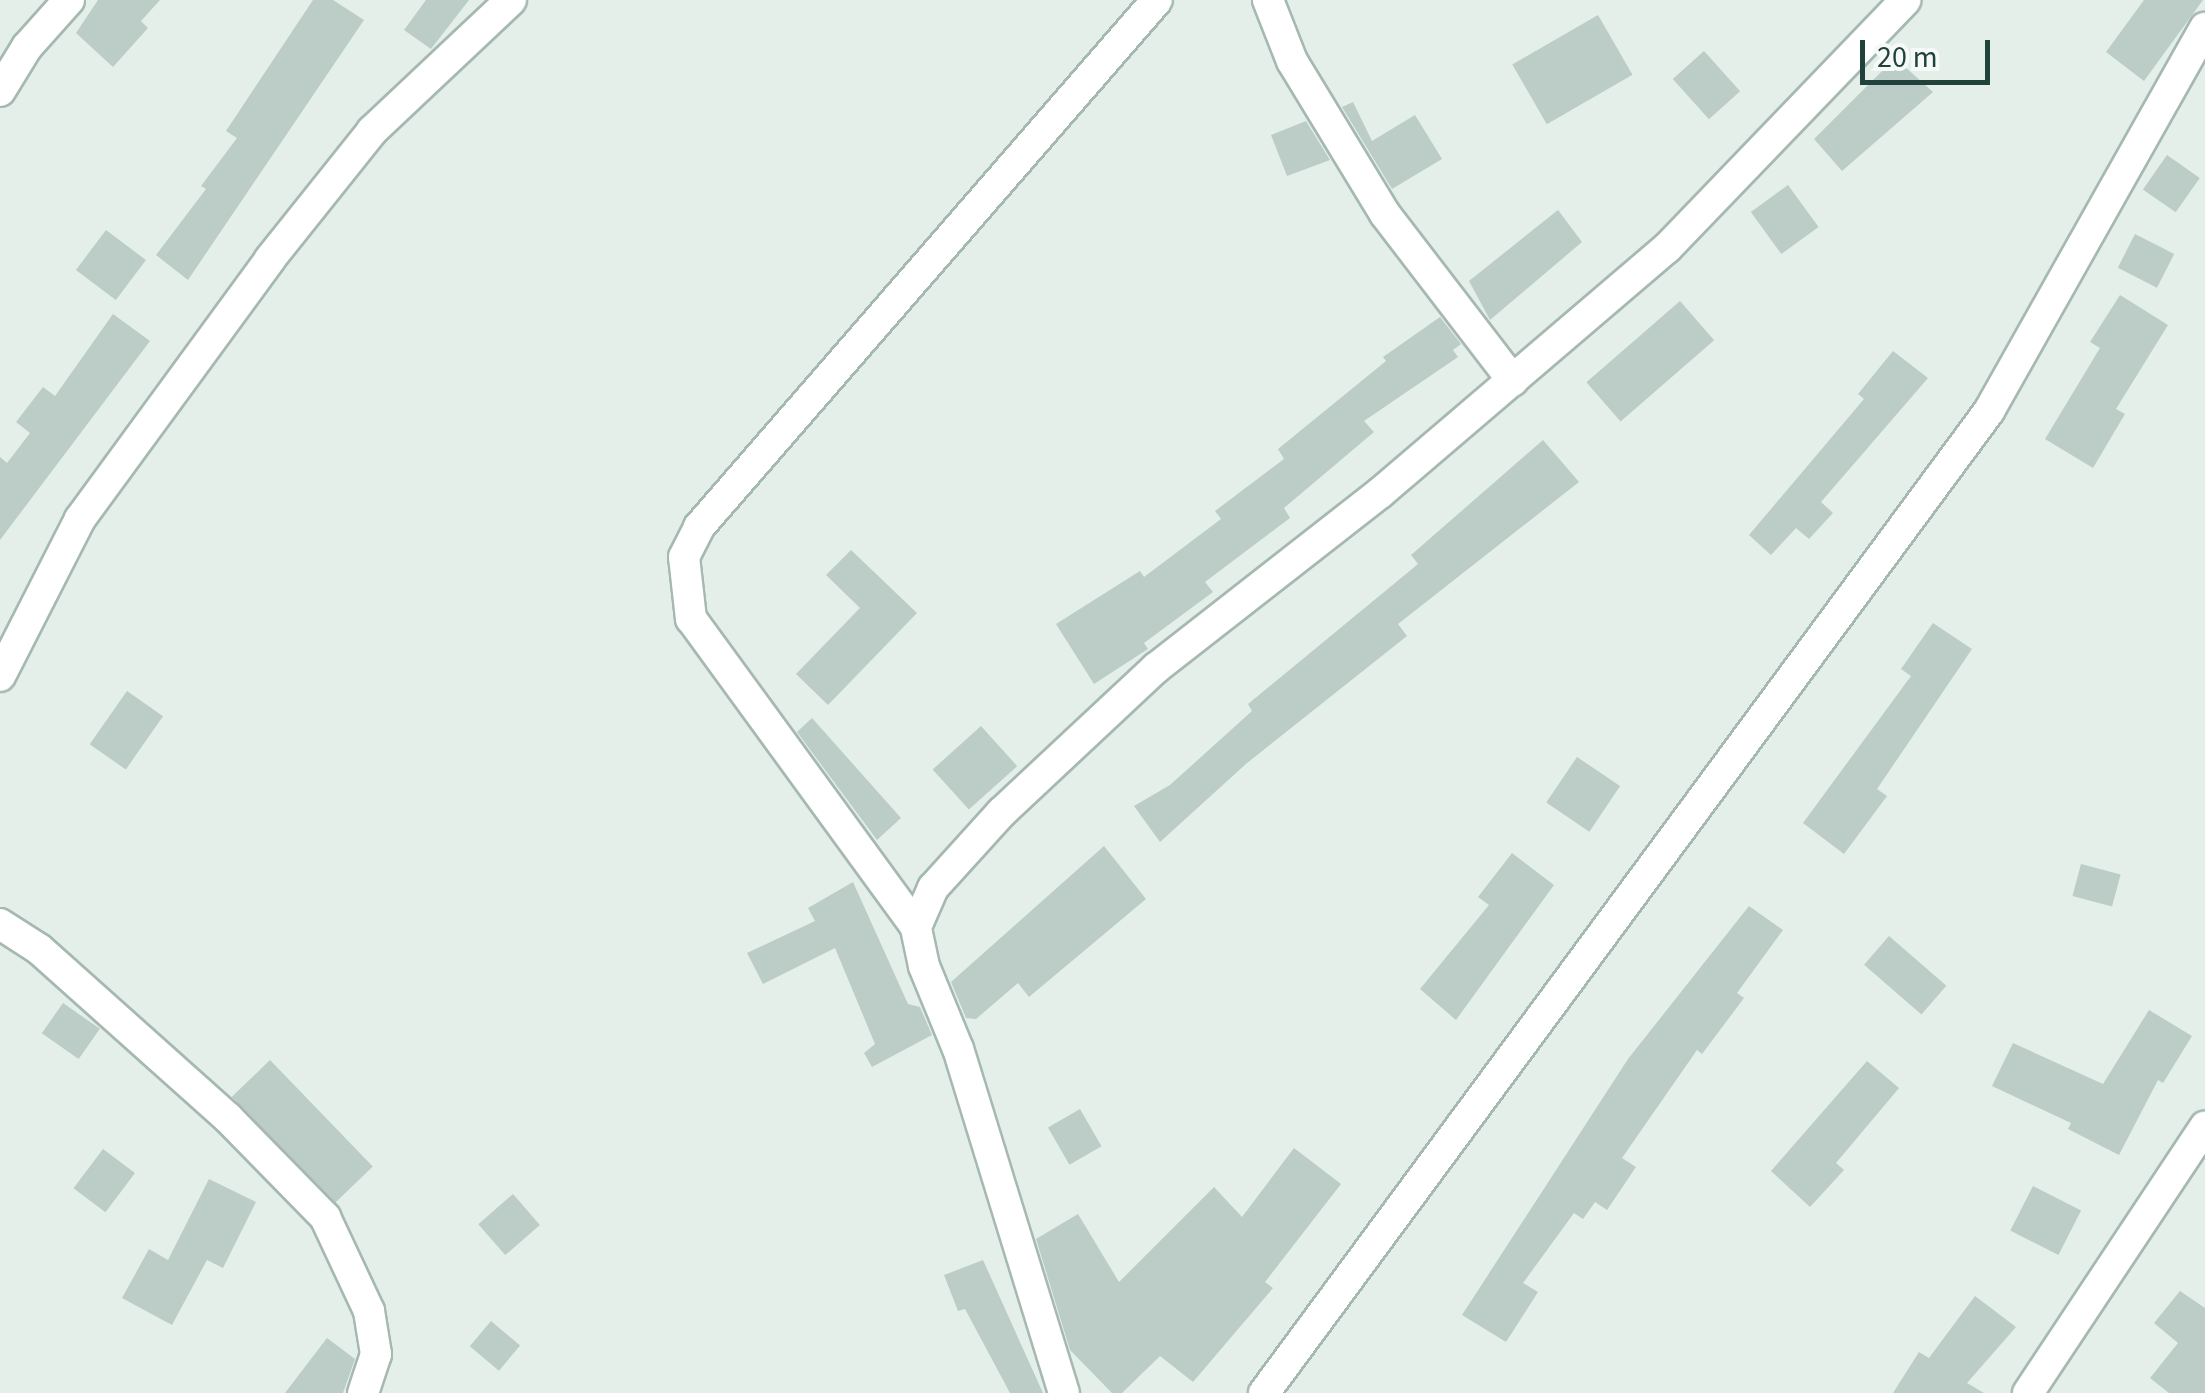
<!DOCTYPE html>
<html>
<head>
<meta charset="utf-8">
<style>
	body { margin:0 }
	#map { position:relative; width:2205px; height:1393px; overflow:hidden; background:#e4efea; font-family:"Source Sans 3",sans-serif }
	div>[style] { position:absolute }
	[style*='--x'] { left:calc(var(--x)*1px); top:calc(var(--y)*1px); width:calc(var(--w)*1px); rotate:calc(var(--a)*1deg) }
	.building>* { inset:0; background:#bbcdc6; transform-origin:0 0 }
	.roads { filter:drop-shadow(2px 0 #a6b8b2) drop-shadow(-2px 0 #a6b8b2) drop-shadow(0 2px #a6b8b2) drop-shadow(0 -2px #a6b8b2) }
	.street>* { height:30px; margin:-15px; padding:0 15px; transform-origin:15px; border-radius:15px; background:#fff }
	span { translate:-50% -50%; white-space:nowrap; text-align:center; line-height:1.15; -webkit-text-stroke:8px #f5faf8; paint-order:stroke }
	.scale { position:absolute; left:1860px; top:40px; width:130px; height:45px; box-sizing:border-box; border:5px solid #21423a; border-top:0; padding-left:12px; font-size:30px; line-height:35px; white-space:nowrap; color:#21423a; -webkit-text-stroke:8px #f5faf8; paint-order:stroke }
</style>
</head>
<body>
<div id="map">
	<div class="building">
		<i style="clip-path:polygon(98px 0,160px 0,141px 21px,148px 28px,113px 67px,76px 33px)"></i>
		<i style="clip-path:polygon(313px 0,333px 0,364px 20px,188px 280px,156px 255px,206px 189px,201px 186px,237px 138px,226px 131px)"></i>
		<i style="clip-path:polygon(426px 0,469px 0,431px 49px,404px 30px)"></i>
		<i style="clip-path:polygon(2144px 0,2203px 0,2144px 81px,2106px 52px)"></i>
		<i style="left:1598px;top:15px;width:69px;height:99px;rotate:60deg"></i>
		<i style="left:1704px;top:51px;width:54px;height:42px;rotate:48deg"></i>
		<i style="clip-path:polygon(1895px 58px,1933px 92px,1842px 171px,1814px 139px)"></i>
		<i style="clip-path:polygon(1353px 102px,1372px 141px,1415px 115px,1442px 159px,1392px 189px,1342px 107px)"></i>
		<i style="clip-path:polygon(1306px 121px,1330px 160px,1287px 176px,1271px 135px)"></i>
		<i style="left:2167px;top:155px;width:40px;height:42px;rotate:35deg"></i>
		<i style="left:1788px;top:185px;width:52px;height:46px;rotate:54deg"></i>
		<i style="clip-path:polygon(1558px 210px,1582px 242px,1490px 320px,1469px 281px)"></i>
		<i style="left:106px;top:230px;width:50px;height:50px;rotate:37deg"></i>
		<i style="left:2135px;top:234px;width:44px;height:38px;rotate:27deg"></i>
		<i style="clip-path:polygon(2120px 295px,2168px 325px,2116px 409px,2125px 414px,2093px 468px,2045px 439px,2100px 348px,2090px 342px)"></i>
		<i style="left:1680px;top:301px;width:52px;height:124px;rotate:49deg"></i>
		<i style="clip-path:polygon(113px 314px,150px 341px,0 540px,0 457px,7px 463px,30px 433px,16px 422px,43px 387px,55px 396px)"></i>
		<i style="clip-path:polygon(1440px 317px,1461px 344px,1453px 350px,1458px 357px,1364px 421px,1374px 432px,1284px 508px,1290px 518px,1205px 582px,1213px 592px,1144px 643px,1148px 649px,1094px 684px,1056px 624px,1140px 571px,1144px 577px,1221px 519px,1215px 511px,1284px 459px,1278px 449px,1386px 361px,1383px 357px)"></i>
		<i style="clip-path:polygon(1893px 351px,1928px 378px,1821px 502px,1833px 513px,1809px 539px,1796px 528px,1771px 555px,1749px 535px,1864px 399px,1858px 394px)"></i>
		<i style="clip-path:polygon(1543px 440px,1579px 482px,1398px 624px,1407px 636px,1247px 763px,1160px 842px,1134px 806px,1170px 785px,1252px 711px,1248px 704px,1418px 564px,1411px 555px)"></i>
		<i style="clip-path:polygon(851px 550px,917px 613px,828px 705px,796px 674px,860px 608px,826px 575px)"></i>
		<i style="clip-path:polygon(1933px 623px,1972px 649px,1877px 789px,1887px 796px,1844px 854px,1803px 823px,1911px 676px,1901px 669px)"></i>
		<i style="left:127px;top:691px;width:44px;height:65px;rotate:35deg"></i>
		<i style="clip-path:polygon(812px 718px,901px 818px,877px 840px,797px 732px)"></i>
		<i style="left:981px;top:726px;width:54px;height:65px;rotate:48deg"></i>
		<i style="left:1577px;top:757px;width:52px;height:55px;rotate:34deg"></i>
		<i style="clip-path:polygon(1104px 846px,1146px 899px,1029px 997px,1018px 983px,976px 1019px,966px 1018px,951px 982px)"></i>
		<i style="clip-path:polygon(1512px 853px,1554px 885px,1456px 1020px,1420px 989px,1489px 905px,1478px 897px)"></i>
		<i style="left:2081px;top:864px;width:41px;height:33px;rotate:15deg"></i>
		<i style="clip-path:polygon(853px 882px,908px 1004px,920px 1007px,932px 1035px,872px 1067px,864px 1053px,875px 1044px,835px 948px,763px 984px,747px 953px,815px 921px,808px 908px)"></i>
		<i style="clip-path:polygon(1749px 906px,1783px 930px,1737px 993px,1744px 998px,1702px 1054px,1697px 1050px,1622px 1158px,1636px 1167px,1607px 1210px,1595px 1202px,1583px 1219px,1574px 1213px,1523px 1283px,1538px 1292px,1506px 1342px,1462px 1315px,1628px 1059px)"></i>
		<i style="left:1889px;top:936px;width:76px;height:38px;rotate:41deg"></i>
		<i style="left:63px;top:1003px;width:45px;height:37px;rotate:35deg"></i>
		<i style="clip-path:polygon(2149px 1010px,2192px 1036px,2163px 1083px,2158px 1080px,2119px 1155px,2068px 1129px,2071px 1123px,1992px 1086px,2013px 1043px,2103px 1084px)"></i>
		<i style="left:270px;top:1060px;width:148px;height:53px;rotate:46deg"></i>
		<i style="clip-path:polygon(1867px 1061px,1899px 1088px,1836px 1163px,1844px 1170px,1810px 1207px,1771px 1171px)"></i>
		<i style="left:1080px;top:1109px;width:43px;height:37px;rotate:60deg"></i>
		<i style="clip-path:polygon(1294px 1148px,1341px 1184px,1265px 1282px,1273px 1288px,1193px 1382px,1160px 1356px,1122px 1393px,1112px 1393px,1070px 1350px,1036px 1239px,1078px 1214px,1119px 1282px,1214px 1187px,1242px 1217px)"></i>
		<i style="left:103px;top:1149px;width:40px;height:49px;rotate:37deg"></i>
		<i style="clip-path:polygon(209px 1179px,256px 1202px,223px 1268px,207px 1260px,172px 1325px,122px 1298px,149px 1249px,168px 1260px)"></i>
		<i style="left:2033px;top:1186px;width:54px;height:50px;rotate:27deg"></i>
		<i style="left:513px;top:1194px;width:41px;height:46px;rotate:49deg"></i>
		<i style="clip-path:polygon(983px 1260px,1043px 1393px,1010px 1393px,965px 1309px,958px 1311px,944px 1275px)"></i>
		<i style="clip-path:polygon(2180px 1291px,2205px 1308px,2205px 1393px,2169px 1393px,2150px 1378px,2178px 1343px,2154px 1323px)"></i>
		<i style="clip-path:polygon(1975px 1296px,2016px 1327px,1967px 1383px,1984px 1393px,1893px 1393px,1919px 1352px,1929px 1358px)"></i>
		<i style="left:491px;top:1321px;width:38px;height:33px;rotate:40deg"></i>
		<i style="clip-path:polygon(327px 1338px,355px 1359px,343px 1393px,285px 1393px)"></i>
	</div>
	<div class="roads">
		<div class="street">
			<i style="--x:1268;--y:0;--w:66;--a:68.5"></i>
			<i style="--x:1292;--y:61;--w:179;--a:58.7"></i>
			<i style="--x:1385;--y:214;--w:210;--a:52.5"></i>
			<i style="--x:0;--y:91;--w:52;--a:-58.5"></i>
			<i style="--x:27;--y:47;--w:63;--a:-48.2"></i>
			<i style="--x:0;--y:676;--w:176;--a:-63"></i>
			<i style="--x:80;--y:519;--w:322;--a:-53.8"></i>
			<i style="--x:270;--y:259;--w:164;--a:-51.4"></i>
			<i style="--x:372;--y:131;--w:191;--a:-43.3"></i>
			<i style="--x:0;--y:924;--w:46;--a:32.7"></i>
			<i style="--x:39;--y:949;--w:254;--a:41.8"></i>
			<i style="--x:228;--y:1118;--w:139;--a:45.6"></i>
			<i style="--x:325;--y:1217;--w:104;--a:64.9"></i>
			<i style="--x:369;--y:1311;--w:44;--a:80.8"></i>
			<i style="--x:376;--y:1354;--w:41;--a:108.4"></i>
			<i style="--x:916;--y:927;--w:381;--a:-126.1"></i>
			<i style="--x:691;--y:619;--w:62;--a:-96.4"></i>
			<i style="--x:684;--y:557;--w:34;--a:-63"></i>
			<i style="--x:699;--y:527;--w:698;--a:-49.01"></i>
			<i style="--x:1064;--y:1393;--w:360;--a:-107.1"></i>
			<i style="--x:958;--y:1049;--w:90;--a:-112.3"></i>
			<i style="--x:924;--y:966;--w:40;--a:-102"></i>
			<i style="--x:916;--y:927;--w:43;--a:-66.4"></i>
			<i style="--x:933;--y:888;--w:103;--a:-47.8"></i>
			<i style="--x:1002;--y:812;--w:211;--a:-43.1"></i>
			<i style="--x:1156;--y:668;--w:284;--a:-38"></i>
			<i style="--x:1380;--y:493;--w:377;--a:-40.5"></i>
			<i style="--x:1667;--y:248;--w:344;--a:-46.1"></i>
			<i style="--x:1264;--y:1393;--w:1221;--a:-53.56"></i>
			<i style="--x:1989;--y:411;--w:440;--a:-60.6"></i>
			<i style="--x:2028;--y:1393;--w:320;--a:-56.4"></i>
		</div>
	</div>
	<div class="scale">20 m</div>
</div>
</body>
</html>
